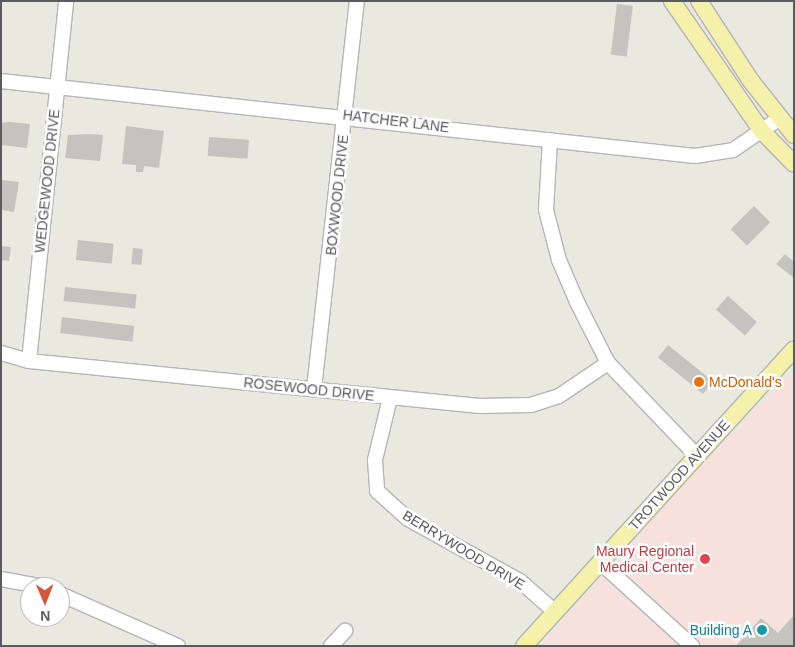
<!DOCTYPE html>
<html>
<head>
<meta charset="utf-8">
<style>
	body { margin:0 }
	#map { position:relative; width:795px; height:647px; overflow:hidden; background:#eae9e0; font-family:Arial,sans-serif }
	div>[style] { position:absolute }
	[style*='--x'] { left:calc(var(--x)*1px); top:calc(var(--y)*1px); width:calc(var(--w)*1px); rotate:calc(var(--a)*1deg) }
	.medical>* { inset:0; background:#f7e1dc }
	.building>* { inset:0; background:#c5c3bd; transform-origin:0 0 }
	.roads { filter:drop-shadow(1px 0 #b3b5b9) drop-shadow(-1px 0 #b3b5b9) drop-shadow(0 1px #b3b5b9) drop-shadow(0 -1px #b3b5b9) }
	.minor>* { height:14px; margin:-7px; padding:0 7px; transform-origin:7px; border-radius:7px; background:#fff }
	.major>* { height:16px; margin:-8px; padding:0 8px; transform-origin:8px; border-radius:8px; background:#f5f1aa }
	.dots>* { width:14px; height:14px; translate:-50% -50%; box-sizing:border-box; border:2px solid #fff; border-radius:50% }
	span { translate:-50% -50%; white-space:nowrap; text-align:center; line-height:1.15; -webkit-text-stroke:5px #fff; paint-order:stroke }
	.street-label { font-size:14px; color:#595b5f }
	.food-label { font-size:14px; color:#c56008 }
	.left { translate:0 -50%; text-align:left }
	.health-label { font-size:14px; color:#be3a42 }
	.right { translate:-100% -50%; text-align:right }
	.culture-label { font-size:14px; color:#0d838f }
	.frame { position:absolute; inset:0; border:2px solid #595b5f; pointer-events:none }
	.north { position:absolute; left:20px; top:577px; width:50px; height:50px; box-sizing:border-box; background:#fff; border:1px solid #bdbdbf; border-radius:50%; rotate:179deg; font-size:14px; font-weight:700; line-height:20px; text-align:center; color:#595b5f }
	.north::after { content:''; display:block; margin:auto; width:18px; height:22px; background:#d4573c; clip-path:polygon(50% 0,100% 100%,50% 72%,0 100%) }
</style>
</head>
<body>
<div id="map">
	<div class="medical">
		<i style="clip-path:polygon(794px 370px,794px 646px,539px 646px,695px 472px)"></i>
	</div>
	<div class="building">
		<i style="left:617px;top:4px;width:16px;height:51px;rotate:7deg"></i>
		<i style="clip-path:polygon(10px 122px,30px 124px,27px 148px,1px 145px,1px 123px)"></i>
		<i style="clip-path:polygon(126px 126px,164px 131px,159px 168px,144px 166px,143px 172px,136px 172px,136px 165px,122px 164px)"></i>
		<i style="clip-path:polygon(90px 134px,103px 135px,100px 161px,65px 158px,68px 135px)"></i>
		<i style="left:209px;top:137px;width:40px;height:19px;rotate:4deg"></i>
		<i style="clip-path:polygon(1px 180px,19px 182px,14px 212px,2px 210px)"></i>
		<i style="left:754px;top:206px;width:23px;height:33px;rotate:45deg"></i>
		<i style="left:78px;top:240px;width:36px;height:20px;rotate:6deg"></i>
		<i style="clip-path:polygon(1px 246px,11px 247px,9px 261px,1px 260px)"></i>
		<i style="left:133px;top:248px;width:10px;height:16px;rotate:6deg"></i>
		<i style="clip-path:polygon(785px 254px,794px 262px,794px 278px,776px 264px)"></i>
		<i style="left:65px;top:287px;width:72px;height:14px;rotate:6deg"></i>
		<i style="left:728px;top:296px;width:39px;height:18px;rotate:42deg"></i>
		<i style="left:62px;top:317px;width:73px;height:16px;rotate:7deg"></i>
		<i style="left:668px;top:345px;width:58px;height:16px;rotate:39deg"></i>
		<i style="clip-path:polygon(794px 615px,794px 646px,736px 646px,761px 618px,778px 633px)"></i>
	</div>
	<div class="roads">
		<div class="minor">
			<i style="--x:1;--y:81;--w:698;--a:6.17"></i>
			<i style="--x:695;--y:156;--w:38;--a:-9"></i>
			<i style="--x:733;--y:150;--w:57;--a:-34.2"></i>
			<i style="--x:550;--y:140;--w:70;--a:93.3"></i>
			<i style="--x:546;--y:210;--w:52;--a:75.4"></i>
			<i style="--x:559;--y:260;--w:46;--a:66.8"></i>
			<i style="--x:577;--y:302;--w:68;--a:63.1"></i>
			<i style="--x:608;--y:363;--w:127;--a:46.3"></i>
			<i style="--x:1;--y:353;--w:29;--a:16"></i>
			<i style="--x:29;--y:361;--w:453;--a:5.7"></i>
			<i style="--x:480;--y:406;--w:51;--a:-1.1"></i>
			<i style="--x:531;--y:405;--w:29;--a:-18"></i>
			<i style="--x:559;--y:396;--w:59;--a:-34"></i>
			<i style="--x:29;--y:361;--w:362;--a:-84.1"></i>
			<i style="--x:314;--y:389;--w:390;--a:-83.7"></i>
			<i style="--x:390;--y:398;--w:64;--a:103.6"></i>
			<i style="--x:375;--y:460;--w:31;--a:86"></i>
			<i style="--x:377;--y:491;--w:42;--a:42.1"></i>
			<i style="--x:408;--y:519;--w:128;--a:29"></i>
			<i style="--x:520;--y:581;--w:45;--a:41.4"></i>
			<i style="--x:600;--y:562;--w:125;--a:42.4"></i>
			<i style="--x:1;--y:579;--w:45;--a:10.3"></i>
			<i style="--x:60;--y:594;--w:129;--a:23.8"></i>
			<i style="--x:331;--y:646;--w:21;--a:-47"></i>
		</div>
		<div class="major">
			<i style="--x:672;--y:1;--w:157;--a:55.4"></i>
			<i style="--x:761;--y:130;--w:47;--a:45.9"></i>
			<i style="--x:699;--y:1;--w:95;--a:57"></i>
			<i style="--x:751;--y:81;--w:69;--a:51.5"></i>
			<i style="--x:524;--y:646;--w:401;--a:-47.7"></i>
		</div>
	</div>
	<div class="dots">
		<i style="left:699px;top:382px;background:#e8710a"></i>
		<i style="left:705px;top:559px;background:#e0444e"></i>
		<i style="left:762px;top:630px;background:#0f9aa8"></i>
	</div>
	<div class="street-label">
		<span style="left:396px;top:121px;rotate:7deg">HATCHER LANE</span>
		<span style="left:47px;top:181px;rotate:-84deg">WEDGEWOOD DRIVE</span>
		<span style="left:337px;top:195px;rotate:-84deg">BOXWOOD DRIVE</span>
		<span style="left:309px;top:389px;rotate:6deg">ROSEWOOD DRIVE</span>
		<span style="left:679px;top:475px;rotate:-48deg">TROTWOOD AVENUE</span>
		<span style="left:464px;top:550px;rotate:31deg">BERRYWOOD DRIVE</span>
	</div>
	<div class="food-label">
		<span class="left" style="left:709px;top:382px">McDonald's</span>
	</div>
	<div class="health-label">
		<span class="right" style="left:694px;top:559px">Maury Regional<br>Medical Center</span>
	</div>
	<div class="culture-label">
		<span class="right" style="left:752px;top:630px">Building A</span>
	</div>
	<div class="frame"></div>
	<div class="north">N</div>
</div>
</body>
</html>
